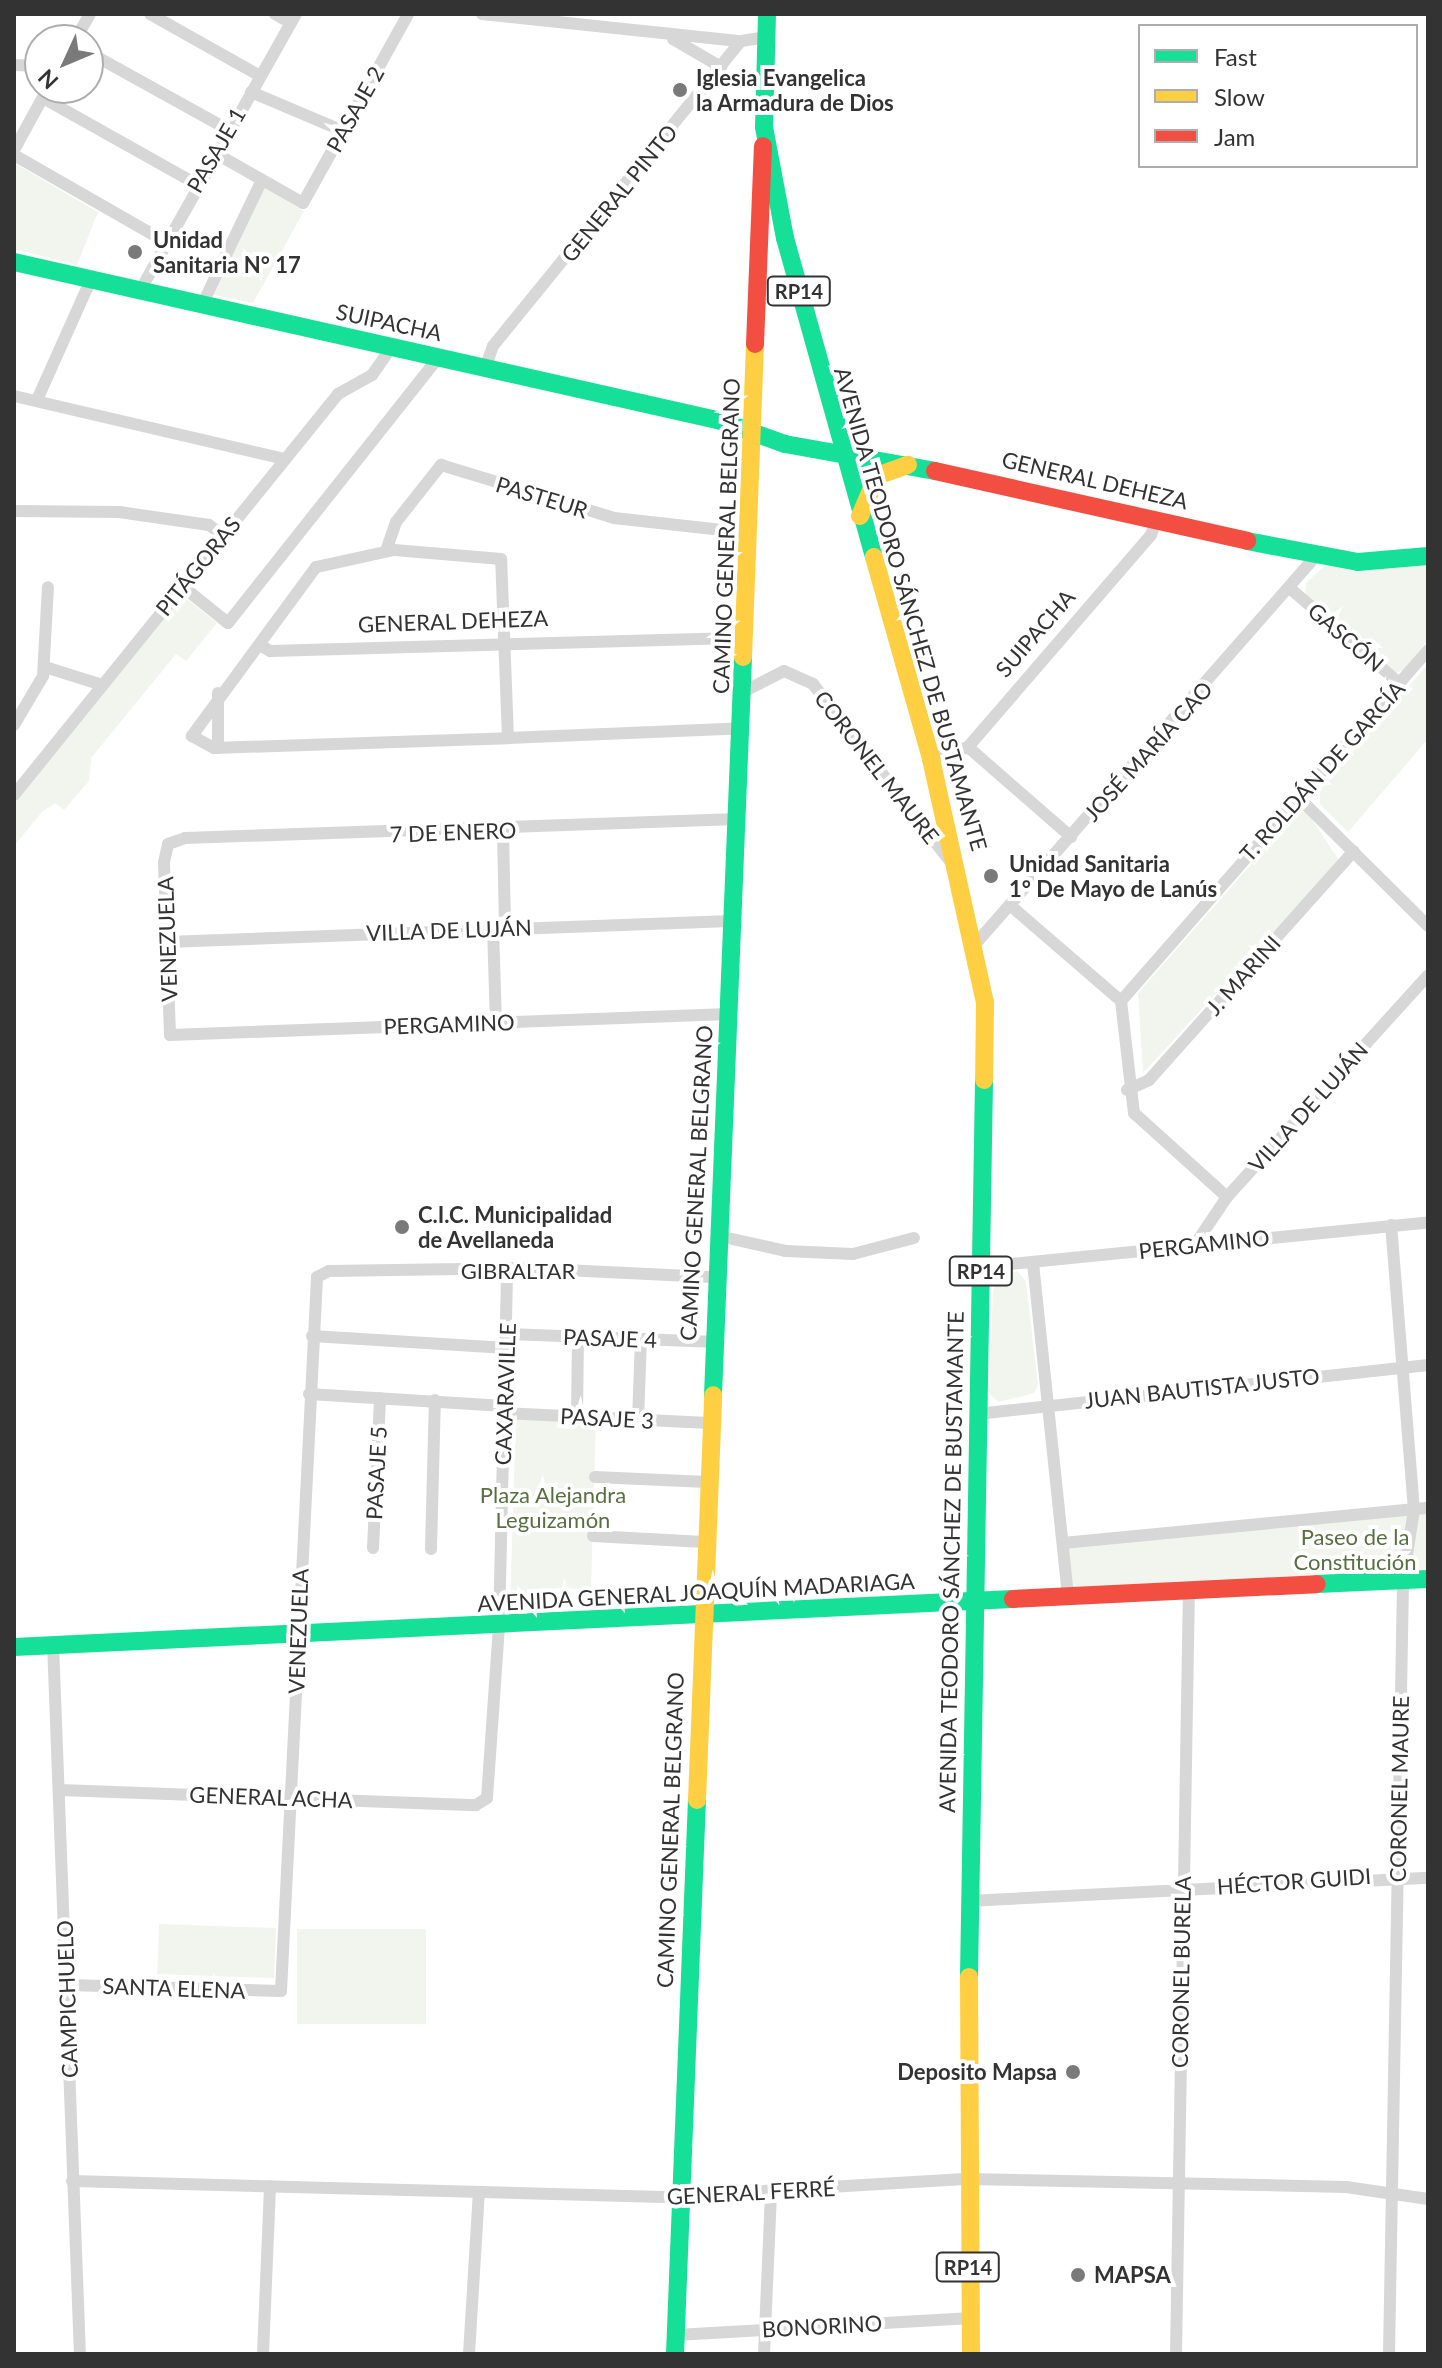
<!DOCTYPE html>
<html>
<head>
<meta charset="utf-8">
<style>
	body { margin:0 }
	#map { position:relative; width:1442px; height:2368px; overflow:hidden; background:#fff; font-family:Lato,sans-serif }
	div>[style] { position:absolute }
	[style*='--x'] { left:calc(var(--x)*1px); top:calc(var(--y)*1px); width:calc(var(--w)*1px); rotate:calc(var(--a)*1deg) }
	.green>* { inset:0; background:#f1f5ed; transform-origin:0 0 }
	.street>* { height:12px; margin:-6px; padding:0 6px; transform-origin:6px; border-radius:6px; background:#d7d7d7 }
	.fast>* { height:18px; margin:-9px; padding:0 9px; transform-origin:9px; border-radius:9px; background:#16e098 }
	.slow>* { height:18px; margin:-9px; padding:0 9px; transform-origin:9px; border-radius:9px; background:#ffcf43 }
	.jam>* { height:18px; margin:-9px; padding:0 9px; transform-origin:9px; border-radius:9px; background:#f24e42 }
	.dots>* { width:22px; height:22px; translate:-50% -50%; box-sizing:border-box; border:4px solid #fff; border-radius:50% }
	span { translate:-50% -50%; white-space:nowrap; text-align:center; line-height:1.15; -webkit-text-stroke:8px #fff; paint-order:stroke }
	.shield-label span { padding:2px 6px; background:#fff; border:2px solid; border-radius:6px; -webkit-text-stroke-width:0 }
	.shield-label { font-size:20px; color:#333; font-weight:700 }
	.poi-label { font-size:22px; color:#333; font-weight:700 }
	.left { translate:0 -50%; text-align:left }
	.right { translate:-100% -50%; text-align:right }
	.street-label { font-size:22px; color:#333 }
	.park-label { font-size:22px; color:#56703f }
	.frame { position:absolute; inset:0; border:16px solid #333; pointer-events:none }
	.legend { position:absolute; left:1138px; top:24px; width:280px; height:144px; box-sizing:border-box; background:#fff; border:2px solid #adadad; margin:0; padding:10px 14px; list-style:none; font-size:24px; color:#333 }
	.legend li { display:flex; align-items:center; gap:16px; height:40px }
	.legend b { width:40px; border:2px solid #adadad }
	.north { position:absolute; left:24px; top:24px; width:80px; height:80px; box-sizing:border-box; background:#fff; border:2px solid #adadad; border-radius:50%; rotate:226deg; font-size:22px; font-weight:700; line-height:32px; text-align:center; color:#333 }
	.north::after { content:''; display:block; margin:auto; width:28px; height:36px; background:#7a7a7a; clip-path:polygon(50% 0,100% 100%,50% 72%,0 100%) }
</style>
</head>
<body>
<div id="map">
	<div class="green">
		<i style="clip-path:polygon(14px 163px,98px 212px,77px 265px,14px 249px)"></i>
		<i style="clip-path:polygon(264px 187px,304px 211px,253px 303px,214px 295px)"></i>
		<i style="clip-path:polygon(1328px 563px,1356px 572px,1428px 565px,1428px 640px,1404px 670px,1395px 673px,1305px 597px,1306px 583px)"></i>
		<i style="clip-path:polygon(182px 595px,217px 623px,186px 661px,176px 654px,91px 758px,89px 781px,64px 810px,55px 803px,42px 812px,14px 846px,14px 804px)"></i>
		<i style="clip-path:polygon(1428px 664px,1428px 739px,1348px 832px,1320px 804px,1320px 790px)"></i>
		<i style="clip-path:polygon(1297px 812px,1307px 812px,1339px 860px,1143px 1073px,1138px 993px)"></i>
		<i style="clip-path:polygon(1017px 1271px,1026px 1281px,1038px 1385px,1034px 1393px,999px 1402px,989px 1394px,993px 1290px,1004px 1273px)"></i>
		<i style="clip-path:polygon(516px 1414px,596px 1418px,591px 1589px,555px 1588px,554px 1610px,510px 1608px)"></i>
		<i style="clip-path:polygon(1428px 1508px,1428px 1579px,1068px 1596px,1063px 1543px)"></i>
		<i style="left:159px;top:1924px;width:117px;height:50px;rotate:2deg"></i>
		<i style="left:297px;top:1929px;width:129px;height:95px"></i>
	</div>
	<div class="street">
		<i style="--x:150;--y:14;--w:126;--a:29.4"></i>
		<i style="--x:275;--y:14;--w:18;--a:29"></i>
		<i style="--x:482;--y:14;--w:260;--a:6"></i>
		<i style="--x:673;--y:39;--w:56;--a:30.3"></i>
		<i style="--x:75;--y:40;--w:30;--a:-60"></i>
		<i style="--x:88;--y:52;--w:161;--a:29"></i>
		<i style="--x:14;--y:65;--w:26;--a:2"></i>
		<i style="--x:251;--y:92;--w:100;--a:23"></i>
		<i style="--x:43;--y:98;--w:176;--a:29.3"></i>
		<i style="--x:14;--y:150;--w:71;--a:-61.3"></i>
		<i style="--x:215;--y:153;--w:101;--a:29.6"></i>
		<i style="--x:303;--y:203;--w:216;--a:-60.9"></i>
		<i style="--x:14;--y:155;--w:173;--a:29.8"></i>
		<i style="--x:141;--y:289;--w:316;--a:-60.6"></i>
		<i style="--x:203;--y:303;--w:136;--a:-64.4"></i>
		<i style="--x:486;--y:366;--w:21;--a:-71"></i>
		<i style="--x:493;--y:346;--w:393;--a:-50.9"></i>
		<i style="--x:741;--y:41;--w:25;--a:-9"></i>
		<i style="--x:14;--y:396;--w:278;--a:13.1"></i>
		<i style="--x:37;--y:400;--w:133;--a:-65.9"></i>
		<i style="--x:14;--y:511;--w:105;--a:0.5"></i>
		<i style="--x:119;--y:512;--w:91;--a:8.2"></i>
		<i style="--x:209;--y:525;--w:17;--a:36"></i>
		<i style="--x:386;--y:551;--w:31;--a:-71"></i>
		<i style="--x:396;--y:522;--w:73;--a:-51.7"></i>
		<i style="--x:441;--y:465;--w:181;--a:17"></i>
		<i style="--x:614;--y:518;--w:136;--a:6.3"></i>
		<i style="--x:182;--y:586;--w:59;--a:38.8"></i>
		<i style="--x:228;--y:623;--w:340;--a:-51.6"></i>
		<i style="--x:1292;--y:590;--w:143;--a:41"></i>
		<i style="--x:260;--y:645;--w:12;--a:31"></i>
		<i style="--x:270;--y:651;--w:475;--a:-1.6"></i>
		<i style="--x:45;--y:667;--w:60;--a:17.5"></i>
		<i style="--x:745;--y:691;--w:44;--a:-27.1"></i>
		<i style="--x:784;--y:671;--w:32;--a:24"></i>
		<i style="--x:813;--y:684;--w:222;--a:52.3"></i>
		<i style="--x:14;--y:725;--w:57;--a:-59.4"></i>
		<i style="--x:43;--y:676;--w:89;--a:-86.8"></i>
		<i style="--x:508;--y:738;--w:179;--a:-92.2"></i>
		<i style="--x:501;--y:559;--w:107;--a:-175.2"></i>
		<i style="--x:394;--y:550;--w:80;--a:167.7"></i>
		<i style="--x:316;--y:567;--w:210;--a:126.3"></i>
		<i style="--x:192;--y:736;--w:25;--a:29"></i>
		<i style="--x:214;--y:748;--w:294;--a:-1.9"></i>
		<i style="--x:508;--y:738;--w:235;--a:-2.4"></i>
		<i style="--x:968;--y:747;--w:137;--a:41.1"></i>
		<i style="--x:218;--y:748;--w:55;--a:-90"></i>
		<i style="--x:931;--y:759;--w:39;--a:-18"></i>
		<i style="--x:968;--y:747;--w:280;--a:-49.2"></i>
		<i style="--x:1151;--y:535;--w:18;--a:-71"></i>
		<i style="--x:14;--y:795;--w:516;--a:-51.06"></i>
		<i style="--x:338;--y:394;--w:39;--a:-29"></i>
		<i style="--x:372;--y:375;--w:33;--a:-55"></i>
		<i style="--x:1297;--y:796;--w:185;--a:44.8"></i>
		<i style="--x:503;--y:831;--w:97;--a:88.8"></i>
		<i style="--x:1011;--y:906;--w:145;--a:40.8"></i>
		<i style="--x:1121;--y:1001;--w:113;--a:83.4"></i>
		<i style="--x:1134;--y:1113;--w:125;--a:42.1"></i>
		<i style="--x:493;--y:928;--w:94;--a:88.2"></i>
		<i style="--x:167;--y:942;--w:564;--a:-2.13"></i>
		<i style="--x:977;--y:942;--w:512;--a:-48.72"></i>
		<i style="--x:1121;--y:1001;--w:466;--a:-48.8"></i>
		<i style="--x:728;--y:1014;--w:558;--a:177.84"></i>
		<i style="--x:170;--y:1035;--w:173;--a:-92"></i>
		<i style="--x:164;--y:862;--w:18;--a:-77"></i>
		<i style="--x:168;--y:844;--w:18;--a:-19"></i>
		<i style="--x:185;--y:838;--w:553;--a:-1.97"></i>
		<i style="--x:1127;--y:1090;--w:24;--a:-24"></i>
		<i style="--x:1149;--y:1080;--w:307;--a:-48.2"></i>
		<i style="--x:719;--y:1236;--w:69;--a:12.6"></i>
		<i style="--x:786;--y:1251;--w:67;--a:2.6"></i>
		<i style="--x:853;--y:1254;--w:63;--a:-14.7"></i>
		<i style="--x:1196;--y:1243;--w:55;--a:-56"></i>
		<i style="--x:1227;--y:1197;--w:299;--a:-47.8"></i>
		<i style="--x:1033;--y:1263;--w:335;--a:84"></i>
		<i style="--x:981;--y:1267;--w:449;--a:-5.7"></i>
		<i style="--x:507;--y:1334;--w:205;--a:2.2"></i>
		<i style="--x:312;--y:1336;--w:195;--a:3.5"></i>
		<i style="--x:309;--y:1394;--w:196;--a:3.5"></i>
		<i style="--x:505;--y:1413;--w:204;--a:2.8"></i>
		<i style="--x:977;--y:1414;--w:454;--a:-6.2"></i>
		<i style="--x:577;--y:1417;--w:80;--a:-89.3"></i>
		<i style="--x:638;--y:1420;--w:81;--a:-87.9"></i>
		<i style="--x:595;--y:1477;--w:112;--a:2.6"></i>
		<i style="--x:593;--y:1536;--w:111;--a:3.1"></i>
		<i style="--x:1063;--y:1543;--w:367;--a:-5.5"></i>
		<i style="--x:373;--y:1548;--w:150;--a:-87.3"></i>
		<i style="--x:431;--y:1549;--w:149;--a:-88.5"></i>
		<i style="--x:53;--y:1643;--w:712;--a:87.83"></i>
		<i style="--x:60;--y:1790;--w:416;--a:2.1"></i>
		<i style="--x:476;--y:1805;--w:13;--a:-32"></i>
		<i style="--x:487;--y:1798;--w:170;--a:-86"></i>
		<i style="--x:499;--y:1628;--w:358;--a:-88.7"></i>
		<i style="--x:968;--y:1901;--w:461;--a:-2.9"></i>
		<i style="--x:67;--y:1985;--w:214;--a:1.6"></i>
		<i style="--x:281;--y:1991;--w:715;--a:-87.11"></i>
		<i style="--x:317;--y:1277;--w:13;--a:-27"></i>
		<i style="--x:329;--y:1271;--w:193;--a:-0.9"></i>
		<i style="--x:522;--y:1268;--w:194;--a:2.7"></i>
		<i style="--x:72;--y:2181;--w:590;--a:1.55"></i>
		<i style="--x:662;--y:2197;--w:307;--a:-3.4"></i>
		<i style="--x:968;--y:2179;--w:378;--a:1.2"></i>
		<i style="--x:1346;--y:2187;--w:83;--a:8.3"></i>
		<i style="--x:676;--y:2335;--w:292;--a:-3.3"></i>
		<i style="--x:263;--y:2354;--w:168;--a:-87.6"></i>
		<i style="--x:469;--y:2354;--w:162;--a:-86.5"></i>
		<i style="--x:764;--y:2354;--w:163;--a:-87.5"></i>
		<i style="--x:1176;--y:2354;--w:765;--a:-89.03"></i>
		<i style="--x:1389;--y:2354;--w:774;--a:-88.96"></i>
		<i style="--x:1403;--y:1580;--w:71;--a:-81.1"></i>
		<i style="--x:1414;--y:1510;--w:286;--a:-94.6"></i>
	</div>
	<div class="fast">
		<i style="--x:767;--y:14;--w:113;--a:91.5"></i>
		<i style="--x:764;--y:127;--w:113;--a:79.3"></i>
		<i style="--x:785;--y:238;--w:331;--a:74.4"></i>
		<i style="--x:14;--y:262;--w:725;--a:12.67"></i>
		<i style="--x:721;--y:421;--w:68;--a:19.8"></i>
		<i style="--x:785;--y:444;--w:152;--a:10.2"></i>
		<i style="--x:1247;--y:541;--w:113;--a:10.7"></i>
		<i style="--x:1358;--y:562;--w:70;--a:-4.9"></i>
		<i style="--x:713;--y:1395;--w:739;--a:-87.67"></i>
		<i style="--x:1317;--y:1584;--w:111;--a:-2.6"></i>
		<i style="--x:14;--y:1647;--w:1000;--a:-2.75"></i>
		<i style="--x:969;--y:1977;--w:897;--a:-89.04"></i>
		<i style="--x:675;--y:2354;--w:554;--a:-87.73"></i>
	</div>
	<div class="slow">
		<i style="--x:860;--y:516;--w:43;--a:-67"></i>
		<i style="--x:877;--y:476;--w:33;--a:-20"></i>
		<i style="--x:874;--y:557;--w:210;--a:74.2"></i>
		<i style="--x:931;--y:759;--w:250;--a:77.5"></i>
		<i style="--x:985;--y:1003;--w:77;--a:90.7"></i>
		<i style="--x:743;--y:657;--w:313;--a:-87.8"></i>
		<i style="--x:697;--y:1800;--w:405;--a:-87.7"></i>
		<i style="--x:969;--y:1977;--w:377;--a:89.7"></i>
	</div>
	<div class="jam">
		<i style="--x:755;--y:344;--w:198;--a:-87.7"></i>
		<i style="--x:935;--y:471;--w:320;--a:12.6"></i>
		<i style="--x:1013;--y:1599;--w:304;--a:-2.8"></i>
	</div>
	<div class="dots">
		<i style="left:680px;top:90px;background:#7a7a7a"></i>
		<i style="left:135px;top:252px;background:#7a7a7a"></i>
		<i style="left:991px;top:876px;background:#7a7a7a"></i>
		<i style="left:402px;top:1227px;background:#7a7a7a"></i>
		<i style="left:1073px;top:2072px;background:#7a7a7a"></i>
		<i style="left:1078px;top:2275px;background:#7a7a7a"></i>
	</div>
	<div class="shield-label">
		<span style="left:799px;top:291px">RP14</span>
		<span style="left:981px;top:1271px">RP14</span>
		<span style="left:968px;top:2267px">RP14</span>
	</div>
	<div class="poi-label">
		<span class="left" style="left:696px;top:90px">Iglesia Evangelica<br>la Armadura de Dios</span>
		<span class="left" style="left:153px;top:252px">Unidad<br>Sanitaria N° 17</span>
		<span class="left" style="left:1009px;top:876px">Unidad Sanitaria<br>1° De Mayo de Lanús</span>
		<span class="left" style="left:418px;top:1227px">C.I.C. Municipalidad<br>de Avellaneda</span>
		<span class="right" style="left:1057px;top:2072px">Deposito Mapsa</span>
		<span class="left" style="left:1094px;top:2275px">MAPSA</span>
	</div>
	<div class="street-label">
		<span style="left:355px;top:109px;rotate:-61deg">PASAJE 2</span>
		<span style="left:216px;top:150px;rotate:-60deg">PASAJE 1</span>
		<span style="left:619px;top:193px;rotate:-51deg">GENERAL PINTO</span>
		<span style="left:389px;top:322px;rotate:12deg">SUIPACHA</span>
		<span style="left:1095px;top:480px;rotate:13deg">GENERAL DEHEZA</span>
		<span style="left:542px;top:497px;rotate:17deg">PASTEUR</span>
		<span style="left:726px;top:536px;rotate:-88deg">CAMINO GENERAL BELGRANO</span>
		<span style="left:198px;top:566px;rotate:-51deg">PITÁGORAS</span>
		<span style="left:911px;top:609px;rotate:74deg">AVENIDA TEODORO SÁNCHEZ DE BUSTAMANTE</span>
		<span style="left:453px;top:621px;rotate:-2deg">GENERAL DEHEZA</span>
		<span style="left:1035px;top:633px;rotate:-49deg">SUIPACHA</span>
		<span style="left:1346px;top:637px;rotate:41deg">GASCÓN</span>
		<span style="left:1148px;top:751px;rotate:-48deg">JOSÉ MARÍA CAO</span>
		<span style="left:877px;top:767px;rotate:52deg">CORONEL MAURE</span>
		<span style="left:1322px;top:771px;rotate:-48deg">T. ROLDÁN DE GARCÍA</span>
		<span style="left:453px;top:832px;rotate:-2deg">7 DE ENERO</span>
		<span style="left:449px;top:930px;rotate:-2deg">VILLA DE LUJÁN</span>
		<span style="left:167px;top:939px;rotate:-92deg">VENEZUELA</span>
		<span style="left:1243px;top:975px;rotate:-48deg">J. MARINI</span>
		<span style="left:449px;top:1024px;rotate:-2deg">PERGAMINO</span>
		<span style="left:1308px;top:1107px;rotate:-48deg">VILLA DE LUJÁN</span>
		<span style="left:696px;top:1183px;rotate:-87deg">CAMINO GENERAL BELGRANO</span>
		<span style="left:1204px;top:1244px;rotate:-6deg">PERGAMINO</span>
		<span style="left:518px;top:1271px">GIBRALTAR</span>
		<span style="left:610px;top:1338px;rotate:2deg">PASAJE 4</span>
		<span style="left:1202px;top:1388px;rotate:-6deg">JUAN BAUTISTA JUSTO</span>
		<span style="left:505px;top:1394px;rotate:-88deg">CAXARAVILLE</span>
		<span style="left:607px;top:1418px;rotate:3deg">PASAJE 3</span>
		<span style="left:376px;top:1473px;rotate:-87deg">PASAJE 5</span>
		<span style="left:951px;top:1562px;rotate:-89deg">AVENIDA TEODORO SÁNCHEZ DE BUSTAMANTE</span>
		<span style="left:696px;top:1592px;rotate:-3deg">AVENIDA GENERAL JOAQUÍN MADARIAGA</span>
		<span style="left:298px;top:1631px;rotate:-88deg">VENEZUELA</span>
		<span style="left:1399px;top:1789px;rotate:-89deg">CORONEL MAURE</span>
		<span style="left:271px;top:1797px;rotate:2deg">GENERAL ACHA</span>
		<span style="left:670px;top:1830px;rotate:-88deg">CAMINO GENERAL BELGRANO</span>
		<span style="left:1294px;top:1881px;rotate:-4deg">HÉCTOR GUIDI</span>
		<span style="left:1181px;top:1972px;rotate:-89deg">CORONEL BURELA</span>
		<span style="left:174px;top:1988px;rotate:2deg">SANTA ELENA</span>
		<span style="left:67px;top:1999px;rotate:-92deg">CAMPICHUELO</span>
		<span style="left:751px;top:2192px;rotate:-3deg">GENERAL FERRÉ</span>
		<span style="left:822px;top:2326px;rotate:-3deg">BONORINO</span>
	</div>
	<div class="park-label">
		<span style="left:553px;top:1507px">Plaza Alejandra<br>Leguizamón</span>
		<span style="left:1355px;top:1549px">Paseo de la<br>Constitución</span>
	</div>
	<div class="frame"></div>
	<ul class="legend">
	<li><b style="height:10px;background:#16e098"></b>Fast</li>
	<li><b style="height:10px;background:#ffcf43"></b>Slow</li>
	<li><b style="height:10px;background:#f24e42"></b>Jam</li>
	</ul>
	<div class="north">N</div>
</div>
</body>
</html>
